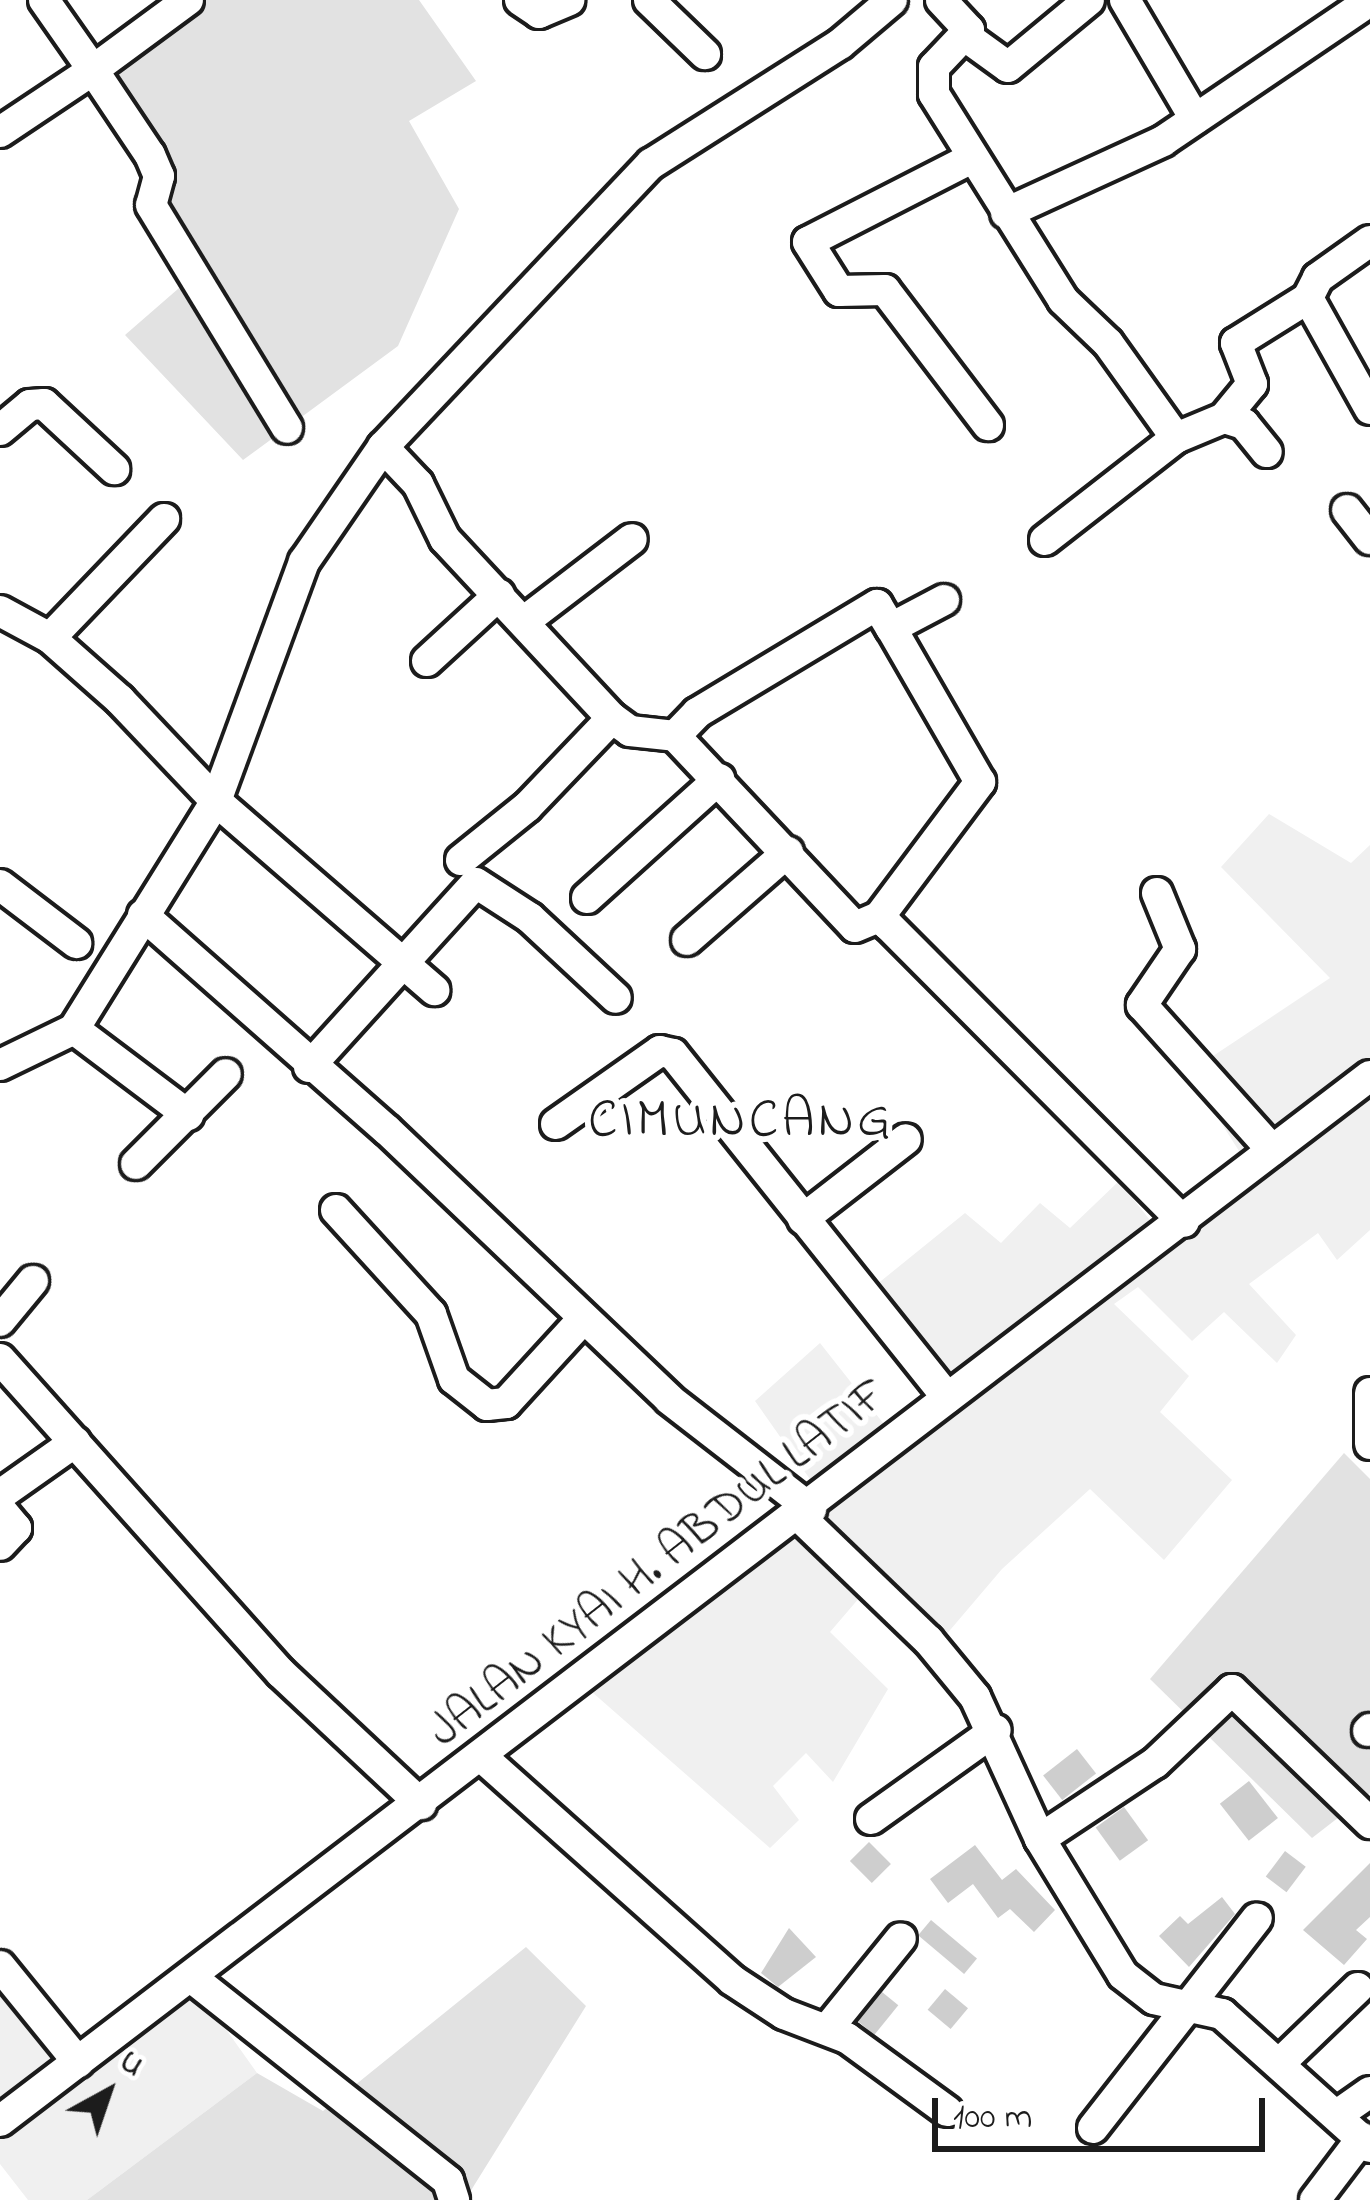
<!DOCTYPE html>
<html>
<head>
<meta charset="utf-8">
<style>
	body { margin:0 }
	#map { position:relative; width:1370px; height:2200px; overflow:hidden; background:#fff; font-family:"Indie Flower",sans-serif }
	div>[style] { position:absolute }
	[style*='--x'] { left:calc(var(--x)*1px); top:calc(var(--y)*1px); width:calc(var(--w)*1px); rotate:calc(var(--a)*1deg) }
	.built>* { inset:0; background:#f0f0f0 }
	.green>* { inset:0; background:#e2e2e2 }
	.building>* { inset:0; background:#cecece; transform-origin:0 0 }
	.roads { filter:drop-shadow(3px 0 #1c1c1c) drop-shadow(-3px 0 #1c1c1c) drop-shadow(0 3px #1c1c1c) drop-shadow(0 -3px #1c1c1c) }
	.minor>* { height:30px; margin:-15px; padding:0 15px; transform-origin:15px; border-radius:15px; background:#fff }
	span { translate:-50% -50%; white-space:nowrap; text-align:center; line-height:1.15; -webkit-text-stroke:12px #fff; paint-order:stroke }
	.street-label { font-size:48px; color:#1c1c1c }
	.quarter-label { font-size:54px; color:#1c1c1c; letter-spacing:3px }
	.north { position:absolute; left:48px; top:2032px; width:120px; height:120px; -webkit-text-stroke:9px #fff; paint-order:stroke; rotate:40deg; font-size:33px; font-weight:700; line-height:48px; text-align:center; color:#1c1c1c }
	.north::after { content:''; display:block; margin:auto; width:42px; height:54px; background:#1c1c1c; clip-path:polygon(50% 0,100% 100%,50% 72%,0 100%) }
	.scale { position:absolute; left:932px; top:2098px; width:333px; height:54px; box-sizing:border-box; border:6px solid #1c1c1c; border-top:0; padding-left:15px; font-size:36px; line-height:42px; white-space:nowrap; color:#1c1c1c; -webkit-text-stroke:9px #fff; paint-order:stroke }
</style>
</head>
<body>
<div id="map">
	<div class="built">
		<i style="clip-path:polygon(1269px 814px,1351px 863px,1370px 845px,1370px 1230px,1337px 1260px,1318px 1233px,1249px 1284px,1296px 1335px,1277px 1363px,1224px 1312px,1192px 1341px,1138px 1287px,1114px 1304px,1189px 1376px,1160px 1412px,1232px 1480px,1164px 1560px,1090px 1489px,1002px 1569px,928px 1656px,866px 1590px,830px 1632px,888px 1689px,833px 1782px,806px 1753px,773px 1786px,799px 1820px,770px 1848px,576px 1678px,812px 1482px,755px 1401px,820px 1343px,887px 1428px,924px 1399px,860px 1298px,965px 1213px,1001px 1243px,1040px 1203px,1070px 1228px,1119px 1181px,1153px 1224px,1239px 1151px,1189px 1072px,1330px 978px,1221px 867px)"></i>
		<i style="clip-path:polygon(181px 1966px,257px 2073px,87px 2200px,28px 2200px,0 2164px,0 1983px,58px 2054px)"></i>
	</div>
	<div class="green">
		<i style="clip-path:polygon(185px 0,419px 0,476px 81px,409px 121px,459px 209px,398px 346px,243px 460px,125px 335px,194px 275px,142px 195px,172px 178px,92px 63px)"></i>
		<i style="clip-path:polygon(1344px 1453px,1370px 1479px,1370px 1793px,1312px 1838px,1150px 1679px)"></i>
		<i style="clip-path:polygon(526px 1947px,586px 2006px,465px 2200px,87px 2200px,257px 2073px,323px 2111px)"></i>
	</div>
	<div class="building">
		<i style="left:1077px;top:1749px;width:31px;height:43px;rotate:52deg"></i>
		<i style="left:1249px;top:1781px;width:47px;height:37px;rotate:52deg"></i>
		<i style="left:1124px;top:1807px;width:41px;height:35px;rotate:54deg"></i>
		<i style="left:869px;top:1842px;width:31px;height:27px;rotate:45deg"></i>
		<i style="clip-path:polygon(975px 1845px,1002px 1880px,1016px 1869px,1055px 1910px,1034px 1932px,1010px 1909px,998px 1918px,973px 1884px,948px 1903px,930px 1879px)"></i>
		<i style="left:1285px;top:1851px;width:26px;height:32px;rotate:37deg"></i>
		<i style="clip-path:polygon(1370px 1863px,1370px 1917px,1356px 1930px,1367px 1939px,1344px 1965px,1303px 1930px)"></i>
		<i style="clip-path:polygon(1222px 1897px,1235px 1914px,1189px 1967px,1159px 1936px,1180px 1916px,1188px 1924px)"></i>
		<i style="left:931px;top:1920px;width:60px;height:20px;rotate:40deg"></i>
		<i style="clip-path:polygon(789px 1928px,816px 1957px,778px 1987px,761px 1973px)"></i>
		<i style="left:945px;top:1989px;width:30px;height:27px;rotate:40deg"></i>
		<i style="left:882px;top:1992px;width:21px;height:38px;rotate:39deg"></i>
	</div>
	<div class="roads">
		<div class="minor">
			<i style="--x:44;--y:0;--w:85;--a:55"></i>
			<i style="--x:93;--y:70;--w:118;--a:-36.4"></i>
			<i style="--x:520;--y:0;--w:23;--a:34"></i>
			<i style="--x:539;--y:13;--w:33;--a:-23"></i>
			<i style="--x:649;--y:0;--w:78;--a:44"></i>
			<i style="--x:941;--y:0;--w:41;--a:47"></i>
			<i style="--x:969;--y:30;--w:51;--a:133.4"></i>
			<i style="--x:934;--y:67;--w:27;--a:90"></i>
			<i style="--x:934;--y:94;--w:243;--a:57.9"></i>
			<i style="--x:1063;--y:300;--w:62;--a:43.7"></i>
			<i style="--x:1108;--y:343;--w:117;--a:54.4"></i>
			<i style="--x:1125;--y:0;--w:138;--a:59.5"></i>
			<i style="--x:968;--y:38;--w:49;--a:35.9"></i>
			<i style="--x:1008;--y:67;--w:105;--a:-39.6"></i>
			<i style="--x:0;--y:132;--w:112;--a:-33.7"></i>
			<i style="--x:93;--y:70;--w:102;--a:56.2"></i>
			<i style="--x:150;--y:155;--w:23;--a:67"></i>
			<i style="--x:159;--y:176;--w:30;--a:105"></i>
			<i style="--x:151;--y:205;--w:261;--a:58.6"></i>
			<i style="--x:972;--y:158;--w:184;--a:152.9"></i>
			<i style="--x:808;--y:242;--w:58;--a:57.7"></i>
			<i style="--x:839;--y:291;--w:46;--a:-1.2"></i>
			<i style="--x:885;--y:290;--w:170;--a:52.7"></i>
			<i style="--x:1006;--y:213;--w:173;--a:-24.6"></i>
			<i style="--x:1163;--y:141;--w:239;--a:-34.1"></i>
			<i style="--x:1370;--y:241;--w:64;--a:144.6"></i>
			<i style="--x:1318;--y:278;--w:22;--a:117"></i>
			<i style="--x:1308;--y:298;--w:127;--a:60.8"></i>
			<i style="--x:1224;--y:418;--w:44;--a:-50.5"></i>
			<i style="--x:1252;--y:384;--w:44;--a:-111.3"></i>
			<i style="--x:1236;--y:343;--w:85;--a:-32"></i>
			<i style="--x:0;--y:430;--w:39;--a:-40"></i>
			<i style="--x:30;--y:405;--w:14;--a:-4"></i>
			<i style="--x:44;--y:404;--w:96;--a:42.9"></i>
			<i style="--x:383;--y:447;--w:51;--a:46.6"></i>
			<i style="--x:418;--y:484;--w:61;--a:63.9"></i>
			<i style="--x:445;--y:539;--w:245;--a:47"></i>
			<i style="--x:612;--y:718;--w:22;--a:36"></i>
			<i style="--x:630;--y:731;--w:45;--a:6.3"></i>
			<i style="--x:675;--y:736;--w:262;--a:46.7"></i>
			<i style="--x:855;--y:927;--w:26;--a:-23"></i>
			<i style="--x:879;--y:917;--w:12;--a:42"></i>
			<i style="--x:888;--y:925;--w:419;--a:45.1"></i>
			<i style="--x:1347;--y:510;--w:37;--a:52"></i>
			<i style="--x:1045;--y:540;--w:166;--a:-37.9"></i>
			<i style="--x:1176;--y:438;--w:52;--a:-22.6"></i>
			<i style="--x:1224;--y:418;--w:21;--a:17"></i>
			<i style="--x:1244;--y:424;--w:36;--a:51"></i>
			<i style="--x:0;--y:611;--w:57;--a:28.4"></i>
			<i style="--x:50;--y:638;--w:94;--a:41.5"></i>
			<i style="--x:120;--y:700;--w:139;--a:46.5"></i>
			<i style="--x:216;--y:801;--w:289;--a:40.9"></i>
			<i style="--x:526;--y:620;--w:133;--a:-37.4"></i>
			<i style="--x:50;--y:638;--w:165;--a:-46.2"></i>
			<i style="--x:427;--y:661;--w:98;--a:-42.5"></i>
			<i style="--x:675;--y:736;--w:32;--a:-46"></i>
			<i style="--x:697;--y:713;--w:210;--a:-31"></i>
			<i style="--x:877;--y:605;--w:27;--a:59"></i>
			<i style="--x:891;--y:628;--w:60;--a:-27.8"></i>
			<i style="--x:461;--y:860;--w:85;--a:-38.8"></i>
			<i style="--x:527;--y:807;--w:123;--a:-46.3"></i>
			<i style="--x:0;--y:885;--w:96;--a:37.3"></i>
			<i style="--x:1157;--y:893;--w:61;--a:67.7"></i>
			<i style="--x:1180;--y:949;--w:68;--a:124.2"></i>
			<i style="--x:1142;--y:1005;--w:195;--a:48.1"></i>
			<i style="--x:587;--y:898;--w:178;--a:-42"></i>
			<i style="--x:143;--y:915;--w:325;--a:41.4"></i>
			<i style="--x:387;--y:1130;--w:390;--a:43.6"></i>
			<i style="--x:669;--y:1399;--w:180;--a:37.8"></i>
			<i style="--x:879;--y:917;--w:169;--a:-53.2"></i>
			<i style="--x:980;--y:782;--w:178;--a:-120"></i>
			<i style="--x:687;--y:940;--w:134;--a:-41.1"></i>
			<i style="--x:74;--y:1029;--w:143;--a:37"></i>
			<i style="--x:0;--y:1065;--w:82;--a:-25.9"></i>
			<i style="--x:74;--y:1029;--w:269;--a:-58.1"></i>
			<i style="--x:216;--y:801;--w:255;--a:-69.8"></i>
			<i style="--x:304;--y:562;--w:140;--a:-55.5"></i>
			<i style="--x:383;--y:447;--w:390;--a:-46.6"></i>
			<i style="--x:651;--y:164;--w:224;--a:-32.4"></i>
			<i style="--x:840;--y:44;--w:68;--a:-40.2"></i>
			<i style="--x:309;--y:1067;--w:248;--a:-47.8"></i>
			<i style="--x:476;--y:883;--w:64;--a:32.9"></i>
			<i style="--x:530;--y:918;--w:117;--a:42.9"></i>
			<i style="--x:556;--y:1124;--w:127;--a:-35.1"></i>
			<i style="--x:660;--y:1051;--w:13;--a:13"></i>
			<i style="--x:673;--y:1054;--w:440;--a:51.4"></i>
			<i style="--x:136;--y:1164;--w:127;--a:-45"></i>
			<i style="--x:336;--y:1210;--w:141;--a:47.6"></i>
			<i style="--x:431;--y:1314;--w:69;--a:70.5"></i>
			<i style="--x:454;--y:1379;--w:42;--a:38.2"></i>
			<i style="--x:487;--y:1405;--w:19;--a:-6"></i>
			<i style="--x:506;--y:1403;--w:113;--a:-47.5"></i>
			<i style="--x:803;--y:1219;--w:130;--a:-37.8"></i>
			<i style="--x:0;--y:1321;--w:52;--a:-50.5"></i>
			<i style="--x:0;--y:1359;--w:421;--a:48.2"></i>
			<i style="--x:281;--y:1673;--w:192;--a:43.1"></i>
			<i style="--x:1370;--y:1393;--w:51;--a:90"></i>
			<i style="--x:0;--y:1495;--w:92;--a:-35.2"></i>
			<i style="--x:0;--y:1509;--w:25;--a:50"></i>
			<i style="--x:16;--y:1528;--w:23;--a:133"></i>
			<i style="--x:800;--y:1517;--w:178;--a:43.9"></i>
			<i style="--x:928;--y:1640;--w:74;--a:50.5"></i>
			<i style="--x:975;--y:1697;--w:156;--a:65.4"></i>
			<i style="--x:1040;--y:1839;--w:159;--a:58.6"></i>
			<i style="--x:1123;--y:1975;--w:39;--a:38"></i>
			<i style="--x:1154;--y:1999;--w:70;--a:12.4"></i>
			<i style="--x:1222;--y:2014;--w:199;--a:41.9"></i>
			<i style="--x:1368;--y:1731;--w:3;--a:-45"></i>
			<i style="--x:482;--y:1757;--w:335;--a:41.7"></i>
			<i style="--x:732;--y:1980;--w:62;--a:33.2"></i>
			<i style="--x:784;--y:2014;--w:67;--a:20.9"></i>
			<i style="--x:847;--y:2038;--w:124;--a:36.1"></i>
			<i style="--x:871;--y:1819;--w:153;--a:-35.5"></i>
			<i style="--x:1040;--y:1839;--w:138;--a:-33.5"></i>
			<i style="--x:1155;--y:1763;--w:106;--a:-43.5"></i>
			<i style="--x:1232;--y:1690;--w:192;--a:43.9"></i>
			<i style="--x:0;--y:1966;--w:124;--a:50.9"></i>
			<i style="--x:191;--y:1977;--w:328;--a:38.4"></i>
			<i style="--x:448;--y:2181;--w:20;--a:72"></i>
			<i style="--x:829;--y:2027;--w:114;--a:-51"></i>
			<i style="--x:1280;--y:2063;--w:108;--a:-43.9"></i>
			<i style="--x:1337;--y:2115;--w:40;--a:-34.9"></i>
			<i style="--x:0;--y:2121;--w:1723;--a:-37.34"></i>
			<i style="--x:1093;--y:2128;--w:266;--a:-52"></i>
			<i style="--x:1315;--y:2200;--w:78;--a:-52.8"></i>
		</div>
	</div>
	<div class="street-label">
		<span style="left:659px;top:1564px;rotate:-38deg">JALAN KYAI H. ABDUL LATIF</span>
	</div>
	<div class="quarter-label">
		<span style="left:741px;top:1122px">CIMUNCANG</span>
	</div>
	<div class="north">U</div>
	<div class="scale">100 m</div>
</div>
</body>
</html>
